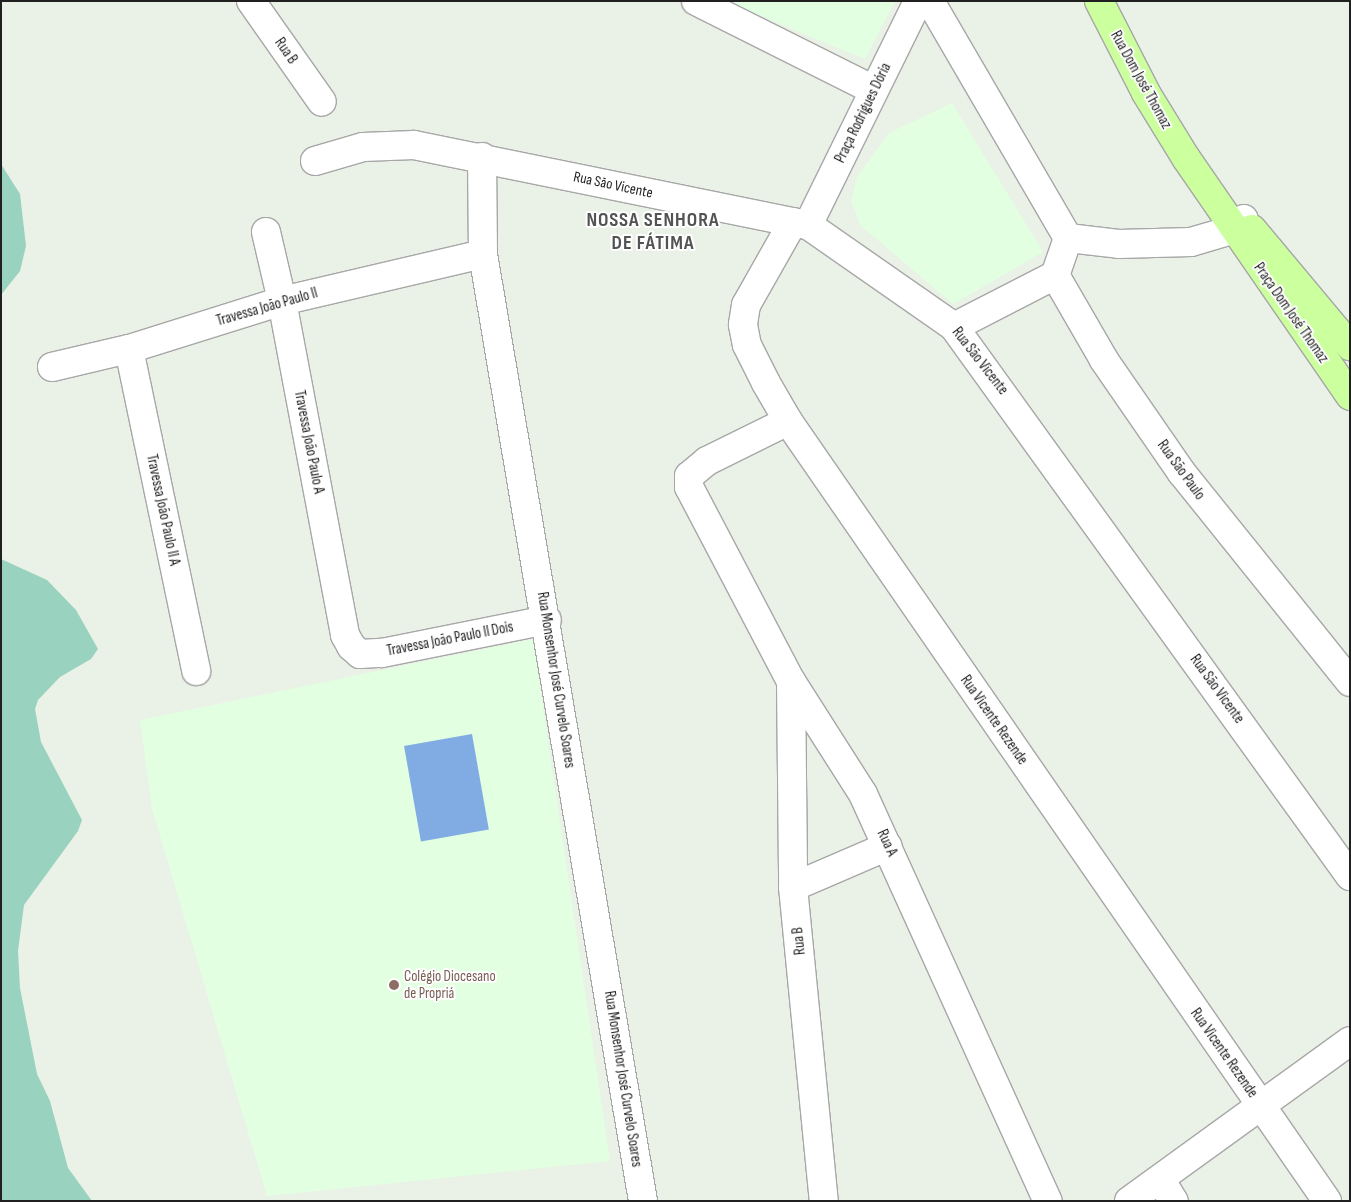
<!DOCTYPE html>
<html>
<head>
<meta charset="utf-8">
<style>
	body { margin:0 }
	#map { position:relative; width:1351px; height:1202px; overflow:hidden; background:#eaf1e6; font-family:"Sofia Sans Condensed",sans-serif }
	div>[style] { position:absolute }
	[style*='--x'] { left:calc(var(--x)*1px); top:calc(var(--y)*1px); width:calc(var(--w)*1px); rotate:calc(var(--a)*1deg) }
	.education>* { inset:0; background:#e2ffe1 }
	.forest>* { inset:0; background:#99d2bf }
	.pitch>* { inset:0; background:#81ace3; transform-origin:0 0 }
	.roads { filter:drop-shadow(1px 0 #a7a7a7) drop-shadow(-1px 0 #a7a7a7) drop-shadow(0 1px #a7a7a7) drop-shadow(0 -1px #a7a7a7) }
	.minor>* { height:28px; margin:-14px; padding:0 14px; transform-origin:14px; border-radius:14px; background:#fff }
	.primary>* { height:28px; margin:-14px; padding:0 14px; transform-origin:14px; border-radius:14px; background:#ccff9d }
	.dots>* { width:14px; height:14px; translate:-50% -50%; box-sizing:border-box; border:2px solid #fff; border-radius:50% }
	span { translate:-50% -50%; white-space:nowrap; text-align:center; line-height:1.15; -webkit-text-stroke:4px #fff; paint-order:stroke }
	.street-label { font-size:15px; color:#202020 }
	.education-label { font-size:15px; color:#785e54 }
	.left { translate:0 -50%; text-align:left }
	.district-label { font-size:20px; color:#535353; font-weight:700; letter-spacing:1px }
	.frame { position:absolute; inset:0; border:2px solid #202020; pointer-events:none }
</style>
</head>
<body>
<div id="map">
	<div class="education">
		<i style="clip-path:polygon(724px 1px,895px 1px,865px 59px)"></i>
		<i style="clip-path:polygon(952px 103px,1043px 252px,953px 304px,860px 225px,851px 201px,857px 177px,889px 133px)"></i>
		<i style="clip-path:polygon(533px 639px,610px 1161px,267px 1196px,152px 809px,140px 720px)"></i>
	</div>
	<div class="forest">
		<i style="clip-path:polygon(1px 164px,20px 194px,26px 246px,20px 271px,1px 295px)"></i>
		<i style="clip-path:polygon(1px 559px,47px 580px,76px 610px,98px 649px,91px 659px,60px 677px,38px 700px,35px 709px,41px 742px,82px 820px,78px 831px,24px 905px,18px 951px,20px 988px,37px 1074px,50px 1101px,68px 1168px,92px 1201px,1px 1201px)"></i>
	</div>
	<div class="pitch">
		<i style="left:472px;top:734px;width:97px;height:69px;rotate:80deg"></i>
	</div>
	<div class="roads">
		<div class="minor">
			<i style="--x:251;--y:1;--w:123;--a:54.9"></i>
			<i style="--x:696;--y:1;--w:199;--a:26.6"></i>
			<i style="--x:930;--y:1;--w:274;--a:59.8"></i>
			<i style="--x:482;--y:157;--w:97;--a:89.4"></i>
			<i style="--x:483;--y:254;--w:960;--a:80.41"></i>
			<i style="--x:315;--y:161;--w:50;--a:-16.3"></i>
			<i style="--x:363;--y:147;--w:51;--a:-2.2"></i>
			<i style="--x:414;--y:145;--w:402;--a:11.5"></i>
			<i style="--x:808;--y:225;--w:178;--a:34.9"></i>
			<i style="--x:954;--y:327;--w:677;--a:54.2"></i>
			<i style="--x:793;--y:222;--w:95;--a:119.5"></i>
			<i style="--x:746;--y:305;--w:20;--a:99"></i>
			<i style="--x:743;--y:325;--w:20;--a:79"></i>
			<i style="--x:747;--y:345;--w:42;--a:63.4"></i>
			<i style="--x:766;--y:383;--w:44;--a:59.9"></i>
			<i style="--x:788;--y:421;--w:948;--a:55.35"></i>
			<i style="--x:808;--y:225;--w:250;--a:-63.8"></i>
			<i style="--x:266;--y:232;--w:71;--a:76.9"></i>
			<i style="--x:282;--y:301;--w:340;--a:79.3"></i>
			<i style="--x:345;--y:635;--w:13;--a:61"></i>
			<i style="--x:351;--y:646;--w:12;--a:42"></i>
			<i style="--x:360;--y:654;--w:22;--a:-3"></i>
			<i style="--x:382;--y:653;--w:168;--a:-11.3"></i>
			<i style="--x:1068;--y:238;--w:39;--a:109"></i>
			<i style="--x:1055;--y:275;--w:98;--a:60"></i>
			<i style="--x:1104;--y:360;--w:137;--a:55.4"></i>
			<i style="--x:1182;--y:473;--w:268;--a:51.2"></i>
			<i style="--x:1068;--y:238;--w:51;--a:6.7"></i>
			<i style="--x:1119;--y:244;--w:72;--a:-1.6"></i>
			<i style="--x:1191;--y:242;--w:43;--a:-16.3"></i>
			<i style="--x:1232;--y:230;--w:16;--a:-43"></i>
			<i style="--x:954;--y:327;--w:114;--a:-27.2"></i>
			<i style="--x:129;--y:349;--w:329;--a:78.2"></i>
			<i style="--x:52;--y:367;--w:79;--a:-13.2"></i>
			<i style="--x:129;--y:349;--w:160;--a:-17.4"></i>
			<i style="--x:282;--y:301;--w:206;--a:-13.2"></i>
			<i style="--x:788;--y:421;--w:90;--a:153.7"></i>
			<i style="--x:707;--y:461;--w:23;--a:140"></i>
			<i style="--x:689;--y:476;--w:11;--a:90"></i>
			<i style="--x:689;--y:487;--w:219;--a:62.3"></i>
			<i style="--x:791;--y:681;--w:134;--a:57.5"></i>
			<i style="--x:863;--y:794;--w:447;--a:65.6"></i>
			<i style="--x:791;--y:681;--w:206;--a:89.4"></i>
			<i style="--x:793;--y:887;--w:316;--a:84.4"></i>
			<i style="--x:793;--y:887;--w:103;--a:-23.3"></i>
			<i style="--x:1160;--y:1179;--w:26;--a:58"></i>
			<i style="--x:1129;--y:1201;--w:273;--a:-35.9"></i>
		</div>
		<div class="primary">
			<i style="--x:1099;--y:1;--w:103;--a:62.9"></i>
			<i style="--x:1146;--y:93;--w:76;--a:58.4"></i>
			<i style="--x:1186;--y:158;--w:289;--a:55.4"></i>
			<i style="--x:1252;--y:229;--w:153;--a:50.1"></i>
		</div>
	</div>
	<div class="dots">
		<i style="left:394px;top:985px;background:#8d6e63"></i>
	</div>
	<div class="street-label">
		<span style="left:286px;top:51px;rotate:55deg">Rua B</span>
		<span style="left:1141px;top:80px;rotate:61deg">Rua Dom José Thomaz</span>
		<span style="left:863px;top:113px;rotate:-64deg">Praça Rodrigues Dória</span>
		<span style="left:613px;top:185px;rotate:12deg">Rua São Vicente</span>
		<span style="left:267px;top:307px;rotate:-16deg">Travessa João Paulo II</span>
		<span style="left:1291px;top:313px;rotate:55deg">Praça Dom José Thomaz</span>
		<span style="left:980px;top:361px;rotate:52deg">Rua São Vicente</span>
		<span style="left:309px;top:442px;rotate:79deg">Travessa João Paulo A</span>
		<span style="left:1181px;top:470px;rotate:54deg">Rua São Paulo</span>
		<span style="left:163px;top:510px;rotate:78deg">Travessa João Paulo II A</span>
		<span style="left:450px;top:639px;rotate:-11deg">Travessa João Paulo II Dois</span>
		<span style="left:556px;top:680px;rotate:81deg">Rua Monsenhor José Curvelo Soares</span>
		<span style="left:1217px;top:689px;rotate:54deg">Rua São Vicente</span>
		<span style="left:994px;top:720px;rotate:55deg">Rua Vicente Rezende</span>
		<span style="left:887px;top:843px;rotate:65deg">Rua A</span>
		<span style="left:799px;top:941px;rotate:-96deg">Rua B</span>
		<span style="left:1224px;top:1053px;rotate:55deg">Rua Vicente Rezende</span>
		<span style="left:623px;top:1079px;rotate:81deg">Rua Monsenhor José Curvelo Soares</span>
	</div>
	<div class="education-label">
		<span class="left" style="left:404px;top:985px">Colégio Diocesano<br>de Propriá</span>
	</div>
	<div class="district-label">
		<span style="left:653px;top:232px">NOSSA SENHORA<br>DE FÁTIMA</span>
	</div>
	<div class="frame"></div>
</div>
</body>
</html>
